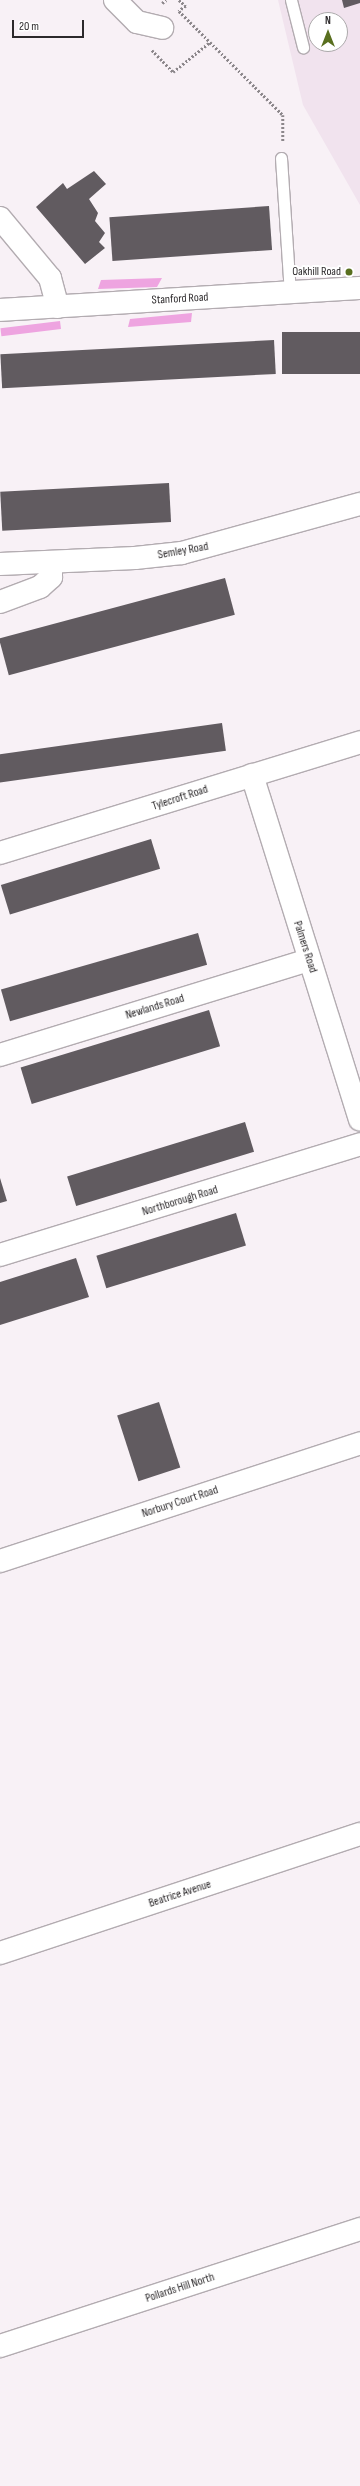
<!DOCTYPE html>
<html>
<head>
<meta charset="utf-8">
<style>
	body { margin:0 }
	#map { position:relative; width:360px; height:2486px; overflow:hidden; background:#f8f1f6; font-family:"Sofia Sans Condensed",sans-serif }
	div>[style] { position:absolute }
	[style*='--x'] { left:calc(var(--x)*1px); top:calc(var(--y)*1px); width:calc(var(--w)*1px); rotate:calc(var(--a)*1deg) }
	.built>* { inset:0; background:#f1e3ee }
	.green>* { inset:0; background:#eea4e0; transform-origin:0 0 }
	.building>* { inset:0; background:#615b60; transform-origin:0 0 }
	.path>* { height:2.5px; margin-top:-1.25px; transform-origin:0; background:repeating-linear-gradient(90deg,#8c878b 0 2px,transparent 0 4px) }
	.roads { filter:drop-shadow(1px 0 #b3acb1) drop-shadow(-1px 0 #b3acb1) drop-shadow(0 1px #b3acb1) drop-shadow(0 -1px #b3acb1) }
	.service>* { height:11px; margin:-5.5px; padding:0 5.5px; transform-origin:5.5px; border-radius:5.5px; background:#fff }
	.minor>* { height:22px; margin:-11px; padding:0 11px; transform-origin:11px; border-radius:11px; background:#fff }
	.tertiary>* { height:22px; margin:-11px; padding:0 11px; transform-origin:11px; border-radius:11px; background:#fff }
	.dots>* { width:11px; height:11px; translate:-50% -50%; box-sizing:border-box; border:2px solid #fff; border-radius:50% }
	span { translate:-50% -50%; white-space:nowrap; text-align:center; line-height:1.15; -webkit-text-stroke:4px #fff; paint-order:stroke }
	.poi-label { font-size:12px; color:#2c292b }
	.right { translate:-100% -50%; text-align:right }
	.street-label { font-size:12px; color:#2c292b }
	.north { position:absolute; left:308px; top:12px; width:40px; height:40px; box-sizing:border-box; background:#fff; border:1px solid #aba9aa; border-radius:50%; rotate:0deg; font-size:11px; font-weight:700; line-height:16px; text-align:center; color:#2c292b }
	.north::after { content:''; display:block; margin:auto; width:14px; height:18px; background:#596f1f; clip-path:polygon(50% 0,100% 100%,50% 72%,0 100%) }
	.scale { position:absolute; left:12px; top:20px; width:72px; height:18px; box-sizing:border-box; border:2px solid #2c292b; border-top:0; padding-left:5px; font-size:12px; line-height:14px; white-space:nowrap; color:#2c292b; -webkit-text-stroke:3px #fff; paint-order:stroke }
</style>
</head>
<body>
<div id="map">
	<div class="built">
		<i style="clip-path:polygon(evenodd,278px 0,360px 0,360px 205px,303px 105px,278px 0,316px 20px,340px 20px,340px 44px,316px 44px,316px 20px)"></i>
	</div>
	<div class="green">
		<i style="clip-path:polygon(162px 278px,157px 287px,98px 289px,101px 280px)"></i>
		<i style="clip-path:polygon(192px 313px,191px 322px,128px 327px,130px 319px)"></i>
		<i style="left:60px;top:321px;width:8px;height:60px;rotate:83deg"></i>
	</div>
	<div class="building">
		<i style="clip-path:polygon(342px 0,360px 0,360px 3px,344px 8px)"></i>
		<i style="clip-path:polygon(94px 171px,106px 184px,89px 199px,98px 213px,95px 221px,105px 233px,99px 242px,105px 248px,85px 264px,36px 207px,63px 183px,67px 189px)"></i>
		<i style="left:269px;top:206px;width:44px;height:160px;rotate:86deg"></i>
		<i style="left:360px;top:332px;width:42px;height:78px;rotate:90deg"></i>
		<i style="left:274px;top:340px;width:34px;height:274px;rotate:87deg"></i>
		<i style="left:169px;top:483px;width:39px;height:169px;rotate:87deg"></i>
		<i style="left:225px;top:578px;width:38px;height:234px;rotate:75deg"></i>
		<i style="left:222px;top:723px;width:28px;height:232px;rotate:82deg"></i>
		<i style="left:151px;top:839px;width:31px;height:157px;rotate:73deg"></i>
		<i style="left:198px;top:933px;width:33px;height:205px;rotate:74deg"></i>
		<i style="left:209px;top:1010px;width:38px;height:197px;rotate:73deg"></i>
		<i style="left:245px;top:1122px;width:31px;height:186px;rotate:73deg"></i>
		<i style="clip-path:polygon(0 1178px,7px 1201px,0 1203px)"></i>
		<i style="left:236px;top:1213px;width:34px;height:146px;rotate:73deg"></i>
		<i style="clip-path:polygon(76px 1258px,89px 1297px,0 1325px,0 1282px)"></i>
		<i style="left:159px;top:1402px;width:69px;height:44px;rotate:72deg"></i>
	</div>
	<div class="path">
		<i style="--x:179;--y:0;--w:9;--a:41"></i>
		<i style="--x:186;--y:6;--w:9;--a:144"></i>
		<i style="--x:179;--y:11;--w:147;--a:45"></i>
		<i style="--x:283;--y:115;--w:26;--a:90"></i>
		<i style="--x:162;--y:3;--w:5;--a:-37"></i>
		<i style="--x:152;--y:50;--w:30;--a:46"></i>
		<i style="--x:173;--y:72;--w:48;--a:-39"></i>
	</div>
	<div class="roads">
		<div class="service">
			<i style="--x:291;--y:0;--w:49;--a:75.7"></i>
			<i style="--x:281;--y:158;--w:134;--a:86.2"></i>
		</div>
		<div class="minor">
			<i style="--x:115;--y:0;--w:31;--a:45"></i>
			<i style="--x:137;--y:22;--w:26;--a:13"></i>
			<i style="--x:0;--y:218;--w:78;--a:50.2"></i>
			<i style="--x:50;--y:278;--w:30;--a:75"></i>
			<i style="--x:0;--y:310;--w:361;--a:-3.5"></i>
			<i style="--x:0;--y:564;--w:135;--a:-2.5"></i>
			<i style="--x:135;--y:558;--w:47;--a:-6.1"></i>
			<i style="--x:182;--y:553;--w:185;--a:-15.4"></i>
			<i style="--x:0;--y:602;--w:43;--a:-20.6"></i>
			<i style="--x:40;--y:587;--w:15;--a:-42"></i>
			<i style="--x:51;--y:577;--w:15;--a:-90"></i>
			<i style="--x:252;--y:775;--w:361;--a:72.6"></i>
			<i style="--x:0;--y:853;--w:377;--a:-17.1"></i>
			<i style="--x:0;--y:1055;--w:323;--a:-17.1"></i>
			<i style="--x:0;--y:1561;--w:379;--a:-18.1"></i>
			<i style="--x:0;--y:1953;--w:379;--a:-18.3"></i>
			<i style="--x:0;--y:2346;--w:379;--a:-18"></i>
		</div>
		<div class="tertiary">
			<i style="--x:0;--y:1255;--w:377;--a:-17.1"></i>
		</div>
	</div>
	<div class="dots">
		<i style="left:349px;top:272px;background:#596f1f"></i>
	</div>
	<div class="poi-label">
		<span class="right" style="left:341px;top:272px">Oakhill Road</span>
	</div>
	<div class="street-label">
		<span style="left:180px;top:299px;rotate:-3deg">Stanford Road</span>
		<span style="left:183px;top:551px;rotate:-10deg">Semley Road</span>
		<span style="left:180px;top:798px;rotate:-18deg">Tylecroft Road</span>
		<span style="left:305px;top:947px;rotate:72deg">Palmers Road</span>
		<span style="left:155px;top:1007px;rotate:-17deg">Newlands Road</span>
		<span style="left:180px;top:1201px;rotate:-17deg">Northborough Road</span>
		<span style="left:180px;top:1502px;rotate:-18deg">Norbury Court Road</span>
		<span style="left:180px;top:1894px;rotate:-18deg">Beatrice Avenue</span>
		<span style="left:180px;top:2288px;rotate:-18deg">Pollards Hill North</span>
	</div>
	<div class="north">N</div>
	<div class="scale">20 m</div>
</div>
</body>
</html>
